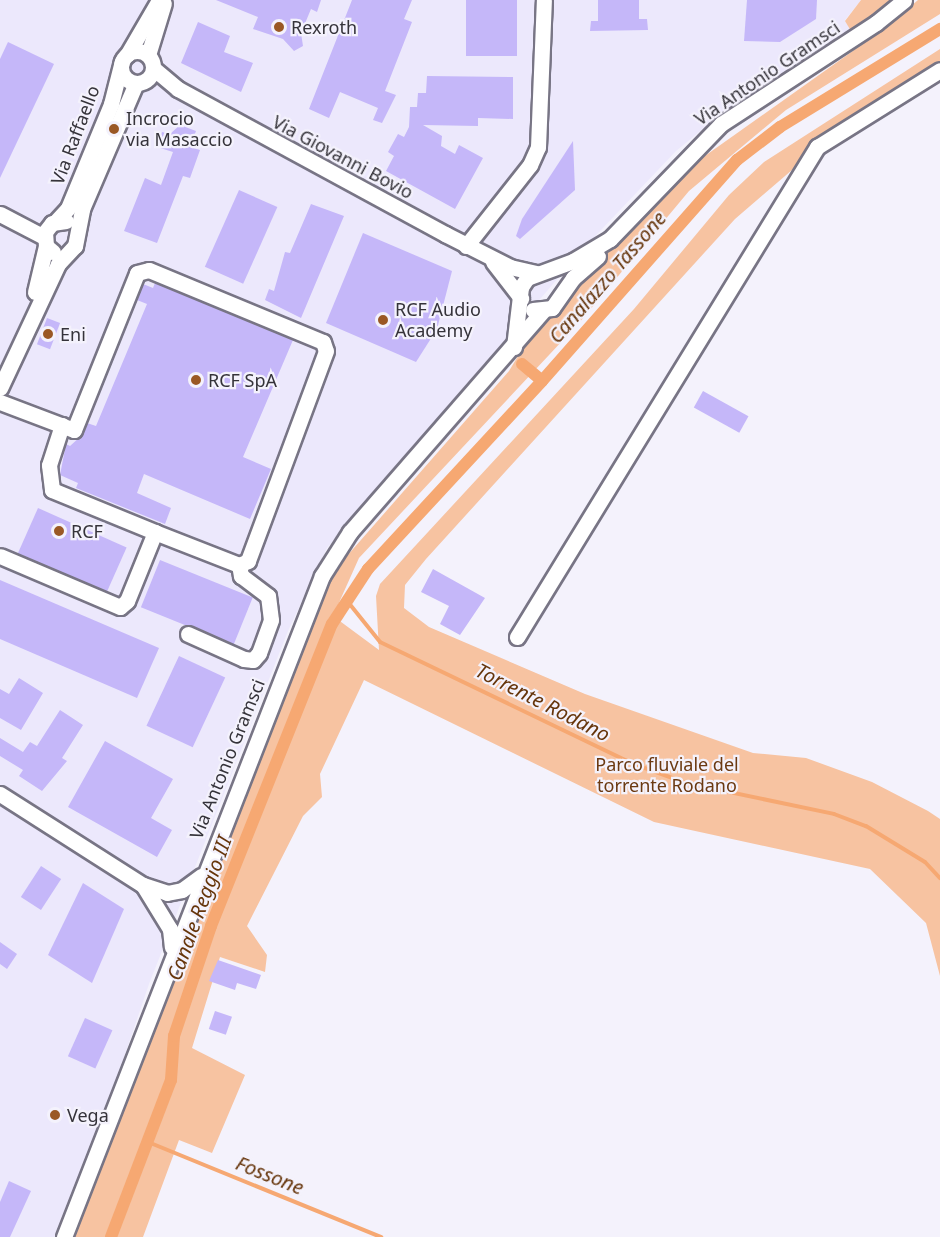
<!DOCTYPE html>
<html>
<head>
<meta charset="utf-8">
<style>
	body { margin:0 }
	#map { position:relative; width:940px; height:1237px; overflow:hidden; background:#f4f2fc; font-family:"Noto Sans",sans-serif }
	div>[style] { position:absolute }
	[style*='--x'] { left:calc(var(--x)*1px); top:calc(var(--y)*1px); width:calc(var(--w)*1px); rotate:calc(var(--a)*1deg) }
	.built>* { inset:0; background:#ece8fc }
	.green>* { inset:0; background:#f7c3a1 }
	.stream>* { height:4px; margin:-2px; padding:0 2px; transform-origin:2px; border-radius:2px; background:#f6a872 }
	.canal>* { height:12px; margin:-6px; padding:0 6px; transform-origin:6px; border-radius:6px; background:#f6a872 }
	.building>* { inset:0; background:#c5b7f9; transform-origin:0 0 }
	.roads { filter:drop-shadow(2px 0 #787585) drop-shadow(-2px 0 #787585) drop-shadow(0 2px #787585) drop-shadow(0 -2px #787585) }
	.minor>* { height:15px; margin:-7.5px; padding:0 7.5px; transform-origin:7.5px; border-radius:7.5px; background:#fff }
	.minor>.ring { margin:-7.5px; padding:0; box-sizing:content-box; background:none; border:15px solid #fff; border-radius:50% }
	.dots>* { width:16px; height:16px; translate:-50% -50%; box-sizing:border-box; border:3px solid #f4f2fc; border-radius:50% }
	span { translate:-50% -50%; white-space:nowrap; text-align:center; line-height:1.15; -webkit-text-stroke:4.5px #f4f2fc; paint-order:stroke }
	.poi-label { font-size:18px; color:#35333a }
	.left { translate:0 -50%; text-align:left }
	.street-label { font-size:18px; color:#35333a }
	.park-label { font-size:18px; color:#6b3911 }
	.water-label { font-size:20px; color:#66350b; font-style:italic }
</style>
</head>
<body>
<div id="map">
	<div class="built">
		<i style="clip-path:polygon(0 0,861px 0,845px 20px,851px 31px,731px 106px,676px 151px,583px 249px,327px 548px,288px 631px,149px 984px,63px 1237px,0 1237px)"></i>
	</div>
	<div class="green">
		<i style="clip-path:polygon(861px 0,903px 0,851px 31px,845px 21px)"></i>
		<i style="clip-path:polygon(918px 0,940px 0,940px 14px,786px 110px,689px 191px,579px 323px,359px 558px,333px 616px,379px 650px,376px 596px,380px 584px,634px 309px,729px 195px,764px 162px,940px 49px,940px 68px,806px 158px,735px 219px,426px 559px,405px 585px,404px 608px,429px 627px,585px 694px,753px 753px,806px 758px,872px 782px,928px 811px,940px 819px,940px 976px,926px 923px,870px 869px,654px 822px,364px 680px,320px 774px,322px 797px,303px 816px,247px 926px,267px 955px,265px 972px,220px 957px,192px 1048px,245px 1075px,212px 1153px,179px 1140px,143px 1237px,71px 1237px,332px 573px,509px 371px,532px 333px,562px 309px,584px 276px,702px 158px,888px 26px)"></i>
	</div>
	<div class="stream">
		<i style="--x:348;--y:602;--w:51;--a:51.3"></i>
		<i style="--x:380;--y:642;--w:279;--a:25.7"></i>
		<i style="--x:631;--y:763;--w:59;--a:20"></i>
		<i style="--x:686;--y:783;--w:151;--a:11.8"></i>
		<i style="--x:834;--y:814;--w:34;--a:21"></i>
		<i style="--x:866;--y:826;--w:69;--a:31.4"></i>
		<i style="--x:925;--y:862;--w:22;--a:47"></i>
		<i style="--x:148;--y:1142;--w:252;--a:22.2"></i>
	</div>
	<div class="canal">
		<i style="--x:522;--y:364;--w:26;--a:40"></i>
		<i style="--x:111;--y:1237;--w:168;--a:-69.1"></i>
		<i style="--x:171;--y:1080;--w:44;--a:-86.1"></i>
		<i style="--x:174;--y:1036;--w:116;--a:-71.4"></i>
		<i style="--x:211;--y:926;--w:325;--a:-68.2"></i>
		<i style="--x:332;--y:624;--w:66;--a:-56.8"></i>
		<i style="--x:368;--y:569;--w:256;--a:-47.2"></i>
		<i style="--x:542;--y:381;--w:295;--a:-48.6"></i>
		<i style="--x:737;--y:160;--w:54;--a:-37.5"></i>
		<i style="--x:780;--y:127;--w:188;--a:-31.5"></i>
	</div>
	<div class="building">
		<i style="clip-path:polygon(216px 0,321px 0,317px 12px,311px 9px,301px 33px,303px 46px,294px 51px,283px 39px,253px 29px,258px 17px)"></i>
		<i style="clip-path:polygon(352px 0,412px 0,404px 19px,412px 22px,385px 91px,396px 95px,382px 123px,373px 120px,378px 108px,340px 92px,329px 118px,309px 109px)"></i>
		<i style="left:466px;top:0;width:51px;height:56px"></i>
		<i style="clip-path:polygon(598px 0,639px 0,639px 19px,647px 19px,648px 30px,590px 31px,591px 21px,598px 21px)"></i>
		<i style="clip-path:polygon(747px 0,817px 0,816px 19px,780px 42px,744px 41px)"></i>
		<i style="clip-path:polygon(198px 22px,230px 36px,224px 52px,253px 63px,241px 92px,181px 63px)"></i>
		<i style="clip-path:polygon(8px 42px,54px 64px,0 178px,0 59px)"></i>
		<i style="clip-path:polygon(427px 76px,513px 77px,513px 119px,478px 118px,478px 126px,423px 125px,442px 136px,441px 146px,455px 154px,459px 145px,483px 158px,455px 209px,386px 171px,394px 156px,388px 152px,398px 134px,404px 137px,409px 127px,410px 107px,417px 107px,418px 93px,426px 93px)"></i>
		<i style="clip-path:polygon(180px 125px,196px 131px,190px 147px,200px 150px,190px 178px,183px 176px,157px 243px,124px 231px,145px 178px,161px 185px,173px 152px,157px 147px,162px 132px,170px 134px)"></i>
		<i style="clip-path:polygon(573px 141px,575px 190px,520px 239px,516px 236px,522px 219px)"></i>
		<i style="left:239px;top:190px;width:42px;height:84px;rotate:24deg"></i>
		<i style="clip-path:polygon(311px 204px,344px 216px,301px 318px,265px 300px,269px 289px,274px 291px,285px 252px,290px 253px)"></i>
		<i style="clip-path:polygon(363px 233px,452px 271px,437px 329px,416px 362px,326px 323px)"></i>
		<i style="clip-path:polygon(155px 283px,293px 340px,243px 457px,271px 469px,250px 519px,144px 474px,137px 493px,171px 508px,165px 524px,76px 488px,78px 483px,60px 475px,66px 444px,70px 446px,80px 437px,87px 423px,96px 426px,147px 304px,137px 300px,143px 284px,153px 288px)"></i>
		<i style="left:47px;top:318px;width:14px;height:28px;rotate:21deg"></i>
		<i style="left:703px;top:391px;width:52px;height:19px;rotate:29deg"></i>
		<i style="left:38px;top:508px;width:97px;height:50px;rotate:24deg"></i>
		<i style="left:160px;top:560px;width:100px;height:51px;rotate:22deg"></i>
		<i style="clip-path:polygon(433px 569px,485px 598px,460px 635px,440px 624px,449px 606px,421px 592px)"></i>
		<i style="clip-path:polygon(0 580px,159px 648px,137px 698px,0 639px)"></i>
		<i style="left:179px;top:656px;width:51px;height:77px;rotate:25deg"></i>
		<i style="clip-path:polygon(19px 678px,43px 693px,21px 730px,0 718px,0 689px,9px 694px)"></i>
		<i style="clip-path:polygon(60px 710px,83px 725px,62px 758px,67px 761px,42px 791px,19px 776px,23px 770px,0 756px,0 738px,23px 752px,30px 742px,37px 746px)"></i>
		<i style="clip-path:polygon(105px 741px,173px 779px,151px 818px,172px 830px,157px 857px,68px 807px)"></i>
		<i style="left:41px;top:866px;width:24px;height:37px;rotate:33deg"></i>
		<i style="clip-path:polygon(83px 883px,124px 909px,92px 983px,48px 955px)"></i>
		<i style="clip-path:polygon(0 942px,17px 954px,7px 969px,0 964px)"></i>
		<i style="clip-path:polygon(218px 960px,261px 975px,256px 989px,237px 983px,235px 990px,209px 981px)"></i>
		<i style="left:215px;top:1011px;width:18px;height:19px;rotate:19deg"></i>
		<i style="left:85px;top:1018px;width:30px;height:42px;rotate:24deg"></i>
		<i style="clip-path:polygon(9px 1181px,31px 1191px,10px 1237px,0 1237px,0 1202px)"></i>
	</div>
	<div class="roads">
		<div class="minor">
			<i class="ring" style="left:121px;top:51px;width:17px;height:17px"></i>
			<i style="--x:127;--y:55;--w:64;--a:-59.8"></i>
			<i style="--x:148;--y:55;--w:54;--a:-72.9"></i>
			<i style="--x:153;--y:68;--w:33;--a:40"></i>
			<i style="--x:178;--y:89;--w:304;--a:28.5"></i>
			<i style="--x:445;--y:234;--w:73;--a:26.9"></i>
			<i style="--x:510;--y:267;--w:28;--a:13"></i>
			<i style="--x:0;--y:214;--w:50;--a:27.6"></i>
			<i style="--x:57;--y:220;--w:16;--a:-47"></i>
			<i style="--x:68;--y:208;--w:113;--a:-67.5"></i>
			<i style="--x:111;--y:104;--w:44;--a:-75.7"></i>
			<i style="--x:466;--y:246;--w:103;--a:-51.7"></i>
			<i style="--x:530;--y:165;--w:20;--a:-66"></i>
			<i style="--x:538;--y:147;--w:147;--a:-87.7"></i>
			<i style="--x:53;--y:252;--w:9;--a:-139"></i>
			<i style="--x:46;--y:246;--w:14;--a:-94"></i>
			<i style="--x:45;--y:232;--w:11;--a:-52"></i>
			<i style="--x:52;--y:223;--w:14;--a:-8"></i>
			<i style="--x:493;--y:262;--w:46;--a:52.1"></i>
			<i style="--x:35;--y:292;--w:47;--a:-76.6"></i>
			<i style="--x:533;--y:310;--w:19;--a:-6"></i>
			<i style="--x:552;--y:308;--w:37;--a:-55"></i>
			<i style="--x:573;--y:278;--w:33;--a:-41"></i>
			<i style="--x:514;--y:347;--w:60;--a:-83.3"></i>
			<i style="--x:521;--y:287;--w:11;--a:-56"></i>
			<i style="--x:527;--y:278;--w:49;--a:-20.3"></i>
			<i style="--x:573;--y:261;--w:43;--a:-30.7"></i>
			<i style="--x:610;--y:239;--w:160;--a:-46"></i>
			<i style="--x:721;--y:124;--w:185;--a:-33.1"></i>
			<i style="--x:876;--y:23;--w:36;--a:-39"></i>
			<i style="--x:0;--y:388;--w:137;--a:-64.9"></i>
			<i style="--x:58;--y:264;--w:25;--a:-47"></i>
			<i style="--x:75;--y:246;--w:38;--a:-79"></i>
			<i style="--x:82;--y:209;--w:137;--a:-66.8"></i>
			<i style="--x:0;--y:402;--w:79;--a:20.7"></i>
			<i style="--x:74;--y:430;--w:169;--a:-68.1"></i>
			<i style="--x:137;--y:273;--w:12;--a:-14"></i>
			<i style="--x:149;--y:270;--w:188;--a:22.5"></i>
			<i style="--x:323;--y:342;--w:9;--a:72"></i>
			<i style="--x:326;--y:351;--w:224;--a:110.4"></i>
			<i style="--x:248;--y:561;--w:10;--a:156"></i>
			<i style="--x:239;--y:565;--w:90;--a:-158.6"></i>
			<i style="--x:155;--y:532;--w:74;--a:112.1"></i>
			<i style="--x:127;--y:601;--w:9;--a:139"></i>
			<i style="--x:120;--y:607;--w:130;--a:-157"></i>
			<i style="--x:62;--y:425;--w:42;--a:108"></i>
			<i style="--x:49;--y:465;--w:25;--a:83"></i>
			<i style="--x:52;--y:490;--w:111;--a:22.2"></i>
			<i style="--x:188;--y:634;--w:61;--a:24.1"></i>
			<i style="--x:244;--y:659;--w:9;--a:6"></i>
			<i style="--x:253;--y:660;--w:9;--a:-49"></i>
			<i style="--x:259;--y:653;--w:35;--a:-70"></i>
			<i style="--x:271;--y:620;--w:24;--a:-97"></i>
			<i style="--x:268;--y:596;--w:34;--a:-143"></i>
			<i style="--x:241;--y:576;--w:11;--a:-100"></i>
			<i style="--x:517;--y:637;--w:575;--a:-58.52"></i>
			<i style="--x:817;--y:147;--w:145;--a:-32"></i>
			<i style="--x:0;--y:794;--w:169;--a:32.5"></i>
			<i style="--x:143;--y:885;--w:52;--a:58.5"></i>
			<i style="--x:170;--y:929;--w:18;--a:84"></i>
			<i style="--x:143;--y:885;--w:25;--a:18"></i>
			<i style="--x:167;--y:893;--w:15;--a:-11"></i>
			<i style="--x:182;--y:890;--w:24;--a:-36"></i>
			<i style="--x:64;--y:1237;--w:710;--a:-68.68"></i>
			<i style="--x:322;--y:576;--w:52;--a:-57.5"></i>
			<i style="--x:350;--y:532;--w:293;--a:-48.9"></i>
		</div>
	</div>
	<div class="dots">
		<i style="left:279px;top:27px;background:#9a5825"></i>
		<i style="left:114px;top:129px;background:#9a5825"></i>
		<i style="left:383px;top:320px;background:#9a5825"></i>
		<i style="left:48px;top:334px;background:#9a5825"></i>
		<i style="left:196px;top:380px;background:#9a5825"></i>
		<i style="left:59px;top:531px;background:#9a5825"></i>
		<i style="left:55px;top:1115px;background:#9a5825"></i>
	</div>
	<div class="poi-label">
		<span class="left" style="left:291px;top:27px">Rexroth</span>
		<span class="left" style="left:126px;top:129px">Incrocio<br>via Masaccio</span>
		<span class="left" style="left:395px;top:320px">RCF Audio<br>Academy</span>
		<span class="left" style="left:60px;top:334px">Eni</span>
		<span class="left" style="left:208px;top:380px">RCF SpA</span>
		<span class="left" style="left:71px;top:531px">RCF</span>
		<span class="left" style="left:67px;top:1115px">Vega</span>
	</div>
	<div class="street-label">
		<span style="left:767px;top:73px;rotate:-34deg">Via Antonio Gramsci</span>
		<span style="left:75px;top:135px;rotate:-69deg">Via Raffaello</span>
		<span style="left:343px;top:157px;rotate:28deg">Via Giovanni Bovio</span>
		<span style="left:227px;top:759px;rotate:-68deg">Via Antonio Gramsci</span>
	</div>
	<div class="park-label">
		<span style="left:667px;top:775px">Parco fluviale del<br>torrente Rodano</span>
	</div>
	<div class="water-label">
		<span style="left:607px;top:277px;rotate:-49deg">Canalazzo Tassone</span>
		<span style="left:543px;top:702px;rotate:27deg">Torrente Rodano</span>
		<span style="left:199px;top:908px;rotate:-70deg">Canale Reggio III</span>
		<span style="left:270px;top:1175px;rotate:22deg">Fossone</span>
	</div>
</div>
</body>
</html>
